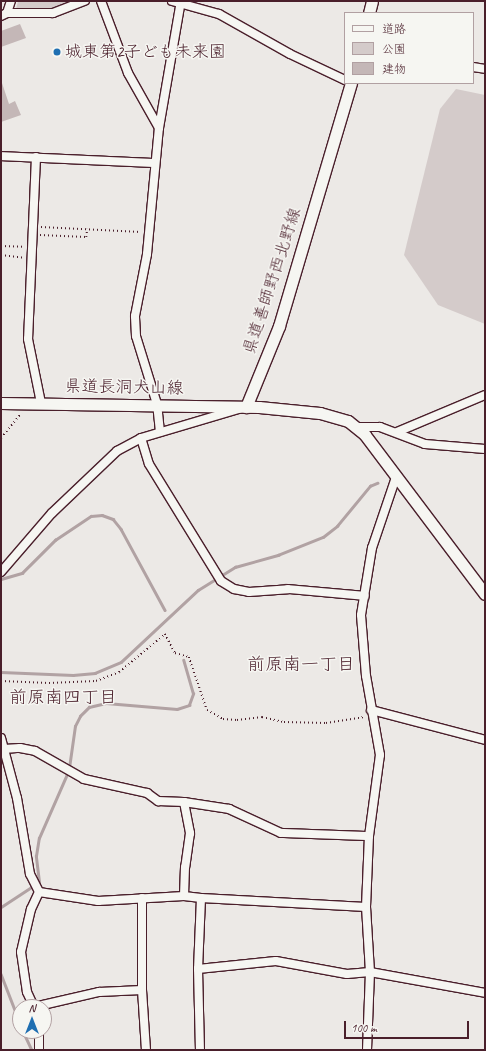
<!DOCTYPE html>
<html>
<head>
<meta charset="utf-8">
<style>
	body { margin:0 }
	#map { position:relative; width:486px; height:1051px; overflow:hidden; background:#ece9e6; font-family:Caveat,"Klee One",sans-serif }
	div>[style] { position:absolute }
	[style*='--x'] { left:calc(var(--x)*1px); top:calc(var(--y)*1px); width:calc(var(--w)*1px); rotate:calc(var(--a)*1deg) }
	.green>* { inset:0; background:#d4cbca }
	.stream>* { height:2.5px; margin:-1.25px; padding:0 1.25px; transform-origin:1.25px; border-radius:1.25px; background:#b1a2a3 }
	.building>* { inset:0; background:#c4b7b7 }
	.path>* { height:1.5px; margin-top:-0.75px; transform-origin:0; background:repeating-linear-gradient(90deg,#4a1f2b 0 1px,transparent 0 4px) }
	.roads { filter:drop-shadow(1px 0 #4a1f2b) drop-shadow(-1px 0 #4a1f2b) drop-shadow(0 1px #4a1f2b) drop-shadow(0 -1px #4a1f2b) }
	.minor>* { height:8px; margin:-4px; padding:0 4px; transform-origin:4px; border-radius:4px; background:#f6f6f2 }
	.major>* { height:11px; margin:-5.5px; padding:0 5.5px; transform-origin:5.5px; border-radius:5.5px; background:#f6f6f2 }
	.dots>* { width:11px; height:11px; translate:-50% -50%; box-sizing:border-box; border:2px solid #f6f6f2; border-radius:50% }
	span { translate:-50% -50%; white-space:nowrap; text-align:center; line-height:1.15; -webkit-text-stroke:3px #f6f6f2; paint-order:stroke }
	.poi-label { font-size:17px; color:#4a1f2b }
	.left { translate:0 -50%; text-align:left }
	.street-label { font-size:17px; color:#4a1f2b }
	.neighbourhood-label { font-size:18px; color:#4a1f2b }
	.frame { position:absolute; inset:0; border:2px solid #4a1f2b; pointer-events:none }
	.legend { position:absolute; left:344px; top:12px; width:130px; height:72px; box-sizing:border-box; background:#f6f6f2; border:1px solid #b1a0a2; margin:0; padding:5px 7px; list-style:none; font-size:12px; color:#4a1f2b }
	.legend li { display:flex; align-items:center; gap:8px; height:20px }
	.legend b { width:20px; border:1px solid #b1a0a2 }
	.north { position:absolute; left:12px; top:999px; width:40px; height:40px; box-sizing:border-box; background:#f6f6f2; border:1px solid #b1a0a2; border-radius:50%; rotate:0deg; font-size:11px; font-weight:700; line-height:16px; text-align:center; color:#4a1f2b }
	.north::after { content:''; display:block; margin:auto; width:14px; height:18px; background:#1f6fb2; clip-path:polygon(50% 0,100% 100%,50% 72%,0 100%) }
	.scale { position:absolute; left:344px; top:1021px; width:125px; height:18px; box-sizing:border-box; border:2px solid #4a1f2b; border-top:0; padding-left:5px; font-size:12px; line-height:14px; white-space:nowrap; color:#4a1f2b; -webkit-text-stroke:3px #f6f6f2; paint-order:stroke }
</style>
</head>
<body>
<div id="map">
	<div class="green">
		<i style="clip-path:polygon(18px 1px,75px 1px,50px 10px,16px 9px)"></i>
		<i style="clip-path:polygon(456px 89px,485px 95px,485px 324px,438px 305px,404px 255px,440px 109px)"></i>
	</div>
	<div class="stream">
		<i style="--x:1;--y:579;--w:22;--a:-16"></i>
		<i style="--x:22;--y:573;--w:47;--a:-45"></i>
		<i style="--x:55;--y:540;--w:43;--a:-33.7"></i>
		<i style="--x:91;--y:516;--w:11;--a:-5"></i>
		<i style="--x:102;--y:515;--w:12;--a:20"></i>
		<i style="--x:113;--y:519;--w:13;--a:51"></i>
		<i style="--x:121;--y:529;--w:92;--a:61.5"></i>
		<i style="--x:1;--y:672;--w:72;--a:2.4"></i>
		<i style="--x:73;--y:675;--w:22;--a:-5"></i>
		<i style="--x:95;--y:673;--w:28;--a:-23"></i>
		<i style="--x:121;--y:662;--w:105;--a:-43.1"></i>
		<i style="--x:198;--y:590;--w:44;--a:-31.9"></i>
		<i style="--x:235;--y:567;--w:45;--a:-15.6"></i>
		<i style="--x:278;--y:555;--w:48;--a:-21.8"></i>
		<i style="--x:323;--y:537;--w:18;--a:-38"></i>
		<i style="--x:337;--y:526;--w:52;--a:-50.5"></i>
		<i style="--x:370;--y:486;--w:8;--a:-23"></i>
		<i style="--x:69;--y:768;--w:42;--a:-81.9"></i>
		<i style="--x:75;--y:726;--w:11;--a:-63"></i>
		<i style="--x:80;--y:716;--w:13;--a:-45"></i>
		<i style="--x:89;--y:707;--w:17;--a:-13"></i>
		<i style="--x:106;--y:703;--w:71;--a:4.8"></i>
		<i style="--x:177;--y:709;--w:13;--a:-18"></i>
		<i style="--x:189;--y:705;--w:12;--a:-70"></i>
		<i style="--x:193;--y:694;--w:35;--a:-106"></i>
		<i style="--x:1;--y:907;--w:45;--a:-33.3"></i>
		<i style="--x:39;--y:882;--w:26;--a:-97"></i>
		<i style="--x:36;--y:856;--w:18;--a:-81"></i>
		<i style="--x:39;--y:838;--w:72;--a:-66.3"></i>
		<i style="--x:1;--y:974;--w:53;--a:68.8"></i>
		<i style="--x:23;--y:1031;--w:21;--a:65"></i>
	</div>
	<div class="building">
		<i style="clip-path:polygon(20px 24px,26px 38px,1px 47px,1px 31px)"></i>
		<i style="clip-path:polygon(2px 83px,9px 104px,15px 101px,21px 115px,1px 122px)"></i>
	</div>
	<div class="path">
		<i style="--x:41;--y:227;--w:100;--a:2.9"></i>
		<i style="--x:40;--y:235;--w:46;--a:2.5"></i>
		<i style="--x:86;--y:237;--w:8;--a:-83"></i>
		<i style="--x:1;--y:246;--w:23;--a:2"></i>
		<i style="--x:1;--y:255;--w:23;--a:7"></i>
		<i style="--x:1;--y:438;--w:32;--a:-51"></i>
		<i style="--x:1;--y:681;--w:48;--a:2.4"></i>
		<i style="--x:49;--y:683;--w:47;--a:-2.4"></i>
		<i style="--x:96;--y:681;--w:25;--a:-21"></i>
		<i style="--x:119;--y:672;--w:60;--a:-39.6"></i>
		<i style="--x:165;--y:634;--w:21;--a:62"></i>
		<i style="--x:175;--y:653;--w:15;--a:16"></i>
		<i style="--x:189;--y:657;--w:56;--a:71.2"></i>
		<i style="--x:207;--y:710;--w:18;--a:29"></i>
		<i style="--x:223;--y:719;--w:14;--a:4"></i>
		<i style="--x:237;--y:720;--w:25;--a:-7"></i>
		<i style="--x:262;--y:717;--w:23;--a:13"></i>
		<i style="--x:284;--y:722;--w:42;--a:1.4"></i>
		<i style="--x:326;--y:723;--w:39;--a:-9"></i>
	</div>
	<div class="roads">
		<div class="minor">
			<i style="--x:101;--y:1;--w:77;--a:69.4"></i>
			<i style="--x:128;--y:73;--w:63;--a:60.6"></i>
			<i style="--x:172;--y:1;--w:49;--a:15.5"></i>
			<i style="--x:219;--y:14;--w:81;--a:29.4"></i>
			<i style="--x:290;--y:54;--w:61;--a:25.3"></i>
			<i style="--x:7;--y:13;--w:13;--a:-72"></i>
			<i style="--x:1;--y:16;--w:7;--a:-27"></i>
			<i style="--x:7;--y:13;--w:46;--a:0"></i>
			<i style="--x:53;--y:13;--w:34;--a:-21"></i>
			<i style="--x:473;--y:67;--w:12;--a:9"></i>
			<i style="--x:1;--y:156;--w:154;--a:2.6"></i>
			<i style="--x:36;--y:157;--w:182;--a:92.5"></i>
			<i style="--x:28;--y:339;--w:65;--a:78.5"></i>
			<i style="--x:356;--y:427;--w:24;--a:0"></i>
			<i style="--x:380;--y:427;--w:48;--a:20.7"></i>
			<i style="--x:425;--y:444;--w:60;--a:4.8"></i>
			<i style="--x:160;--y:432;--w:28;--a:-96"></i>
			<i style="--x:157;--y:404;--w:71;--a:-107.2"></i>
			<i style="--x:136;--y:336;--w:20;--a:-93"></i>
			<i style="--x:135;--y:316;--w:63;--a:-79"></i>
			<i style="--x:147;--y:254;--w:127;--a:-84.6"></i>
			<i style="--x:159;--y:128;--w:129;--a:-80.2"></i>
			<i style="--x:397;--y:432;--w:95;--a:-22.8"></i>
			<i style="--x:141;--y:438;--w:27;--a:73"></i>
			<i style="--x:149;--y:464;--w:137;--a:58.4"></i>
			<i style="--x:221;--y:581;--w:15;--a:32"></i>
			<i style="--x:234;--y:589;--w:15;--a:11"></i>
			<i style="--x:249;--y:592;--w:39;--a:-4"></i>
			<i style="--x:288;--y:589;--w:77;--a:5.2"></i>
			<i style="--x:1;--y:572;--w:78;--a:-49.2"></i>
			<i style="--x:52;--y:513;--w:90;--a:-43.6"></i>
			<i style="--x:117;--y:451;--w:27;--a:-28"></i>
			<i style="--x:141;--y:438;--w:102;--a:-16.5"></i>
			<i style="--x:371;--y:710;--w:118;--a:14.7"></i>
			<i style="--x:1;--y:738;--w:62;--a:75.1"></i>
			<i style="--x:17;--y:798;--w:77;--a:80.3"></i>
			<i style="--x:30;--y:874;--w:20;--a:63"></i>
			<i style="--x:39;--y:892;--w:19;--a:115"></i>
			<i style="--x:31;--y:909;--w:44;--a:103.1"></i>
			<i style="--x:21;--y:952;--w:40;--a:81.5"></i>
			<i style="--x:27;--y:992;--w:17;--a:65"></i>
			<i style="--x:4;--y:749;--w:16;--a:-4"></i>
			<i style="--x:20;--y:748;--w:15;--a:11"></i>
			<i style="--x:35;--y:751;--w:56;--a:29.7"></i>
			<i style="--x:84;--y:779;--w:65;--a:12.5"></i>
			<i style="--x:147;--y:793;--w:14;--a:36"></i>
			<i style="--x:158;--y:801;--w:26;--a:2"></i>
			<i style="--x:184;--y:802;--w:32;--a:79"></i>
			<i style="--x:190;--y:833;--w:34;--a:98"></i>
			<i style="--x:185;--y:867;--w:29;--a:92"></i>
			<i style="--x:184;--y:896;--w:17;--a:7"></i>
			<i style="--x:201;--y:898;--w:71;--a:92.4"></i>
			<i style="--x:198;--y:969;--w:81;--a:88.6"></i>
			<i style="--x:184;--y:802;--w:46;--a:8.8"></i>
			<i style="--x:229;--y:809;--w:57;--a:24.8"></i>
			<i style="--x:281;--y:833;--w:88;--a:2"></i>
			<i style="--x:39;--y:892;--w:60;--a:8.7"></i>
			<i style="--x:98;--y:901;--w:86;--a:-3.3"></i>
			<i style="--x:142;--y:898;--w:92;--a:90"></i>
			<i style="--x:142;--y:990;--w:60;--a:86.2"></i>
			<i style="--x:201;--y:898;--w:165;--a:3.1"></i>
			<i style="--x:198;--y:969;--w:78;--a:-5.9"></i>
			<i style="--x:276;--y:961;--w:72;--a:10.4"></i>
			<i style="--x:347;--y:974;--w:23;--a:-5"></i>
			<i style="--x:370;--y:972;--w:117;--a:10.3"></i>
			<i style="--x:34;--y:1007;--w:67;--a:-13"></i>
			<i style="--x:99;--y:992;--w:43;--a:-2.7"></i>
			<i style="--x:39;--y:1031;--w:19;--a:90"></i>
			<i style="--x:367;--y:1050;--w:78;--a:-87.8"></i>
			<i style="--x:370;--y:972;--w:65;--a:-93.5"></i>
			<i style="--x:366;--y:907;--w:71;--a:-87.6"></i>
			<i style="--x:369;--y:836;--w:82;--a:-82.3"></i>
			<i style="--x:380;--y:755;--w:80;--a:-100"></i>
			<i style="--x:366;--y:676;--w:61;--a:-94.7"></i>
			<i style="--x:361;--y:615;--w:68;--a:-80.7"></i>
			<i style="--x:372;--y:548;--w:75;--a:-71.3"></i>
		</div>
		<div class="major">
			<i style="--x:369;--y:13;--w:12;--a:-76"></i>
			<i style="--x:1;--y:403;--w:258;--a:0.9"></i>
			<i style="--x:259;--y:407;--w:61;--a:5.6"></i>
			<i style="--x:320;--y:413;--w:29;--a:16"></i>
			<i style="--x:348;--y:421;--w:22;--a:39"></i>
			<i style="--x:365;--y:435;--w:199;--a:53"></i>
			<i style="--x:246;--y:407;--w:87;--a:-67.8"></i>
			<i style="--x:279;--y:326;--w:253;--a:-73.5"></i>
		</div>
	</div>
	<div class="dots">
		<i style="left:57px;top:52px;background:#1f6fb2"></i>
	</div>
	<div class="poi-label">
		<span class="left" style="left:65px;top:52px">城東第2子ども未来園</span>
	</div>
	<div class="street-label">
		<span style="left:272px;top:281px;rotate:-72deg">県道善師野西北野線</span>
		<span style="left:124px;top:387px;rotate:1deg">県道長洞犬山線</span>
	</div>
	<div class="neighbourhood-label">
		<span style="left:301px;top:664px">前原南一丁目</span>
		<span style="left:63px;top:697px">前原南四丁目</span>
	</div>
	<div class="frame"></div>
	<ul class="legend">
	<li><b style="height:5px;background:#f6f6f2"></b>道路</li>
	<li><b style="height:11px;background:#d4cbca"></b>公園</li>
	<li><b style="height:11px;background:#c4b7b7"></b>建物</li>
	</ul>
	<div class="north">N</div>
	<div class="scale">100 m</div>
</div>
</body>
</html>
